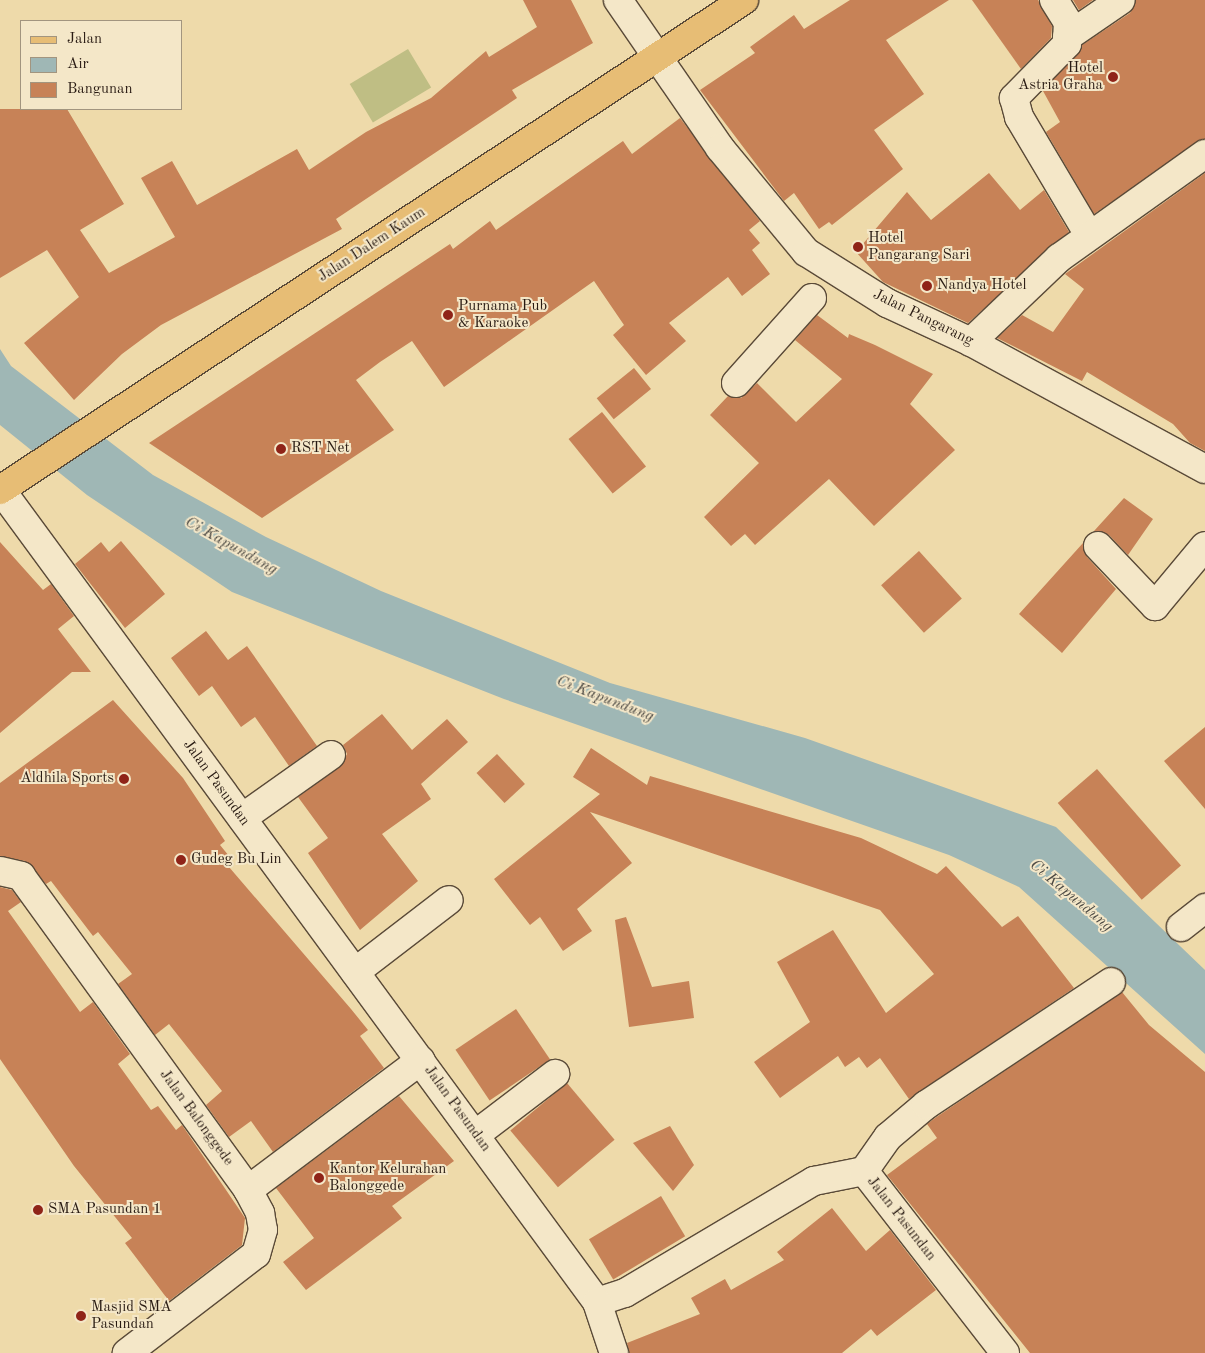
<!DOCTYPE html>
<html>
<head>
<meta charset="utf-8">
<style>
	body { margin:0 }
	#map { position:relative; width:1205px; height:1353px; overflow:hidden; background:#eedaaa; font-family:"Old Standard TT",serif }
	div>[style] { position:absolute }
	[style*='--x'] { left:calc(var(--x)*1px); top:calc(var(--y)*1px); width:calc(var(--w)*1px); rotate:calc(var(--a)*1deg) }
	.green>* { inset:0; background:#bfbe84; transform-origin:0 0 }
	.water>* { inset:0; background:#9fb7b5 }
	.building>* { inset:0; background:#c78257; transform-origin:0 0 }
	.roads { filter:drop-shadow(1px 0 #5a4a38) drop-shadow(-1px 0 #5a4a38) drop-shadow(0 1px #5a4a38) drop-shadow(0 -1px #5a4a38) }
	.minor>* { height:28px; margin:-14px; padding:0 14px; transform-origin:14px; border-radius:14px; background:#f4e7c8 }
	.major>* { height:28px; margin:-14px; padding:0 14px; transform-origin:14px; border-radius:14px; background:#e7bd75 }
	.dots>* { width:14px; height:14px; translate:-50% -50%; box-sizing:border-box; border:2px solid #f4e7c8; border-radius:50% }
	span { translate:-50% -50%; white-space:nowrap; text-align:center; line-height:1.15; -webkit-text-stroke:4px #f4e7c8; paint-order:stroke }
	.poi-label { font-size:15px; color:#281a12 }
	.right { translate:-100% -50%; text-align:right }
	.left { translate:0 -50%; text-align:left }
	.street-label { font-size:15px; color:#281a12 }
	.water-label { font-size:16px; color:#4c4943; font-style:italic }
	.legend { position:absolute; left:20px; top:20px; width:162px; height:90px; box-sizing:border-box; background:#f4e7c8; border:1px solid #a2957f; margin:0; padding:6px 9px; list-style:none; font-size:15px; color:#281a12 }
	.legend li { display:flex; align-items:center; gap:10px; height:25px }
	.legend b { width:25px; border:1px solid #a2957f }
</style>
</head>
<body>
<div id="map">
	<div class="green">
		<i style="left:408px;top:49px;width:45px;height:68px;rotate:59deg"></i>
	</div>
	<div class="water">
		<i style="clip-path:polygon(0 349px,11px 366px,153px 475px,266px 537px,381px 591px,610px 683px,805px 738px,1056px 827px,1205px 970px,1205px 1054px,1019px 887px,949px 855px,504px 699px,232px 592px,87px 495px,0 425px)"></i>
	</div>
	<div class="building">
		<i style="clip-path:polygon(523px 0,571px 0,593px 43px,512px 90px,517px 98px,336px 219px,342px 229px,161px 325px,122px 354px,74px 400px,24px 343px,79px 297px,47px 250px,0 278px,0 109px,67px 109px,124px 204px,80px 230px,109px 273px,175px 237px,141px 178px,172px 161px,197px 205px,297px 149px,309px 170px,366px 132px,431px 98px,486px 51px,489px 57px,537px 27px)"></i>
		<i style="clip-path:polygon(850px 0,949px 0,886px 40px,924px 94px,874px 130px,903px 169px,832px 225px,829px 222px,819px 229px,794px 193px,784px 201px,700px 90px,755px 53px,750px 47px,794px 15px,804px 29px)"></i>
		<i style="clip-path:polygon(972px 0,1038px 0,1052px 26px,1051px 38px,1021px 69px)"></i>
		<i style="clip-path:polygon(1073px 0,1093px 0,1079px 10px)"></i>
		<i style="clip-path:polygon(1136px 0,1205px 0,1205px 139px,1094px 214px,1046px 132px,1060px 122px,1043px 91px,1082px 45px,1130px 13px)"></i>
		<i style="clip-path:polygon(680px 118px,760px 221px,749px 230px,760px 243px,752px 250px,770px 274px,742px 296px,728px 277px,669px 323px,686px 341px,646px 375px,613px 335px,624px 325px,594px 281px,444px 387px,412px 341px,380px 362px,356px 380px,394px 430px,262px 518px,149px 443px,450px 244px,453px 249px,490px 221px,496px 230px,623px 141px,632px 154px)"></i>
		<i style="clip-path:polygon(989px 173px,1020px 210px,1044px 190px,1069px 232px,968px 323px,883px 282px,856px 252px,907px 192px,931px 220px)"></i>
		<i style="clip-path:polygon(1205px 173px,1205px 451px,1190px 443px,1173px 424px,1087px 372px,1082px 381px,997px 338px,1022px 315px,1053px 332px,1084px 289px,1065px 274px)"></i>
		<i style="clip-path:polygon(817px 315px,848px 338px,849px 334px,875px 345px,933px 374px,910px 404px,955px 450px,874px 526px,829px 479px,755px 545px,745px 534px,731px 546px,704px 517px,759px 463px,710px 415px,728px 396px,741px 398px,757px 383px,796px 422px,842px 379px,795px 340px)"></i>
		<i style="left:634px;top:368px;width:27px;height:48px;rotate:51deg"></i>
		<i style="left:602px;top:412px;width:70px;height:43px;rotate:51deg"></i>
		<i style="clip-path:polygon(1124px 498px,1153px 519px,1128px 555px,1109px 535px,1094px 531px)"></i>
		<i style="clip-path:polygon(121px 541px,165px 594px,125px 628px,75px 564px,101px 542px,109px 552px)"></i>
		<i style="clip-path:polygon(0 542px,43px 590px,51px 584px,74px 616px,58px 629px,91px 672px,72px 672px,0 733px)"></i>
		<i style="clip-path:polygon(1083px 543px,1087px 557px,1116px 589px,1062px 653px,1019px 614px)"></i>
		<i style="left:919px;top:551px;width:64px;height:51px;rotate:48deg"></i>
		<i style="clip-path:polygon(206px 631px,228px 660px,247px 646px,317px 746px,289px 766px,255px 717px,241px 727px,212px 686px,199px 696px,171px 658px)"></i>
		<i style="clip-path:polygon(113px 700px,183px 778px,225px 841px,220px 845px,229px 856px,223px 860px,351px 1009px,368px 1030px,360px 1036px,384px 1068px,273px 1152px,251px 1121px,229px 1137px,206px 1105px,222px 1091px,169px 1024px,155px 1035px,118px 984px,132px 974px,98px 932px,93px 936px,51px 881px,46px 884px,25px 861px,0 856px,0 783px)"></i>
		<i style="clip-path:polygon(382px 714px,412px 750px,447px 719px,468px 742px,421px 784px,431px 799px,382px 834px,418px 881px,360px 930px,308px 853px,328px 838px,298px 797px,340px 767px,347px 754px,343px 745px)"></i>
		<i style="clip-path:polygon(1205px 727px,1205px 809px,1164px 761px)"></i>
		<i style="clip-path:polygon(591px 748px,647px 785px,650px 776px,861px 838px,937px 874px,946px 866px,1002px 927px,1018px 916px,1074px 988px,909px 1099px,880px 1058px,867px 1068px,859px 1057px,845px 1067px,838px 1056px,780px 1098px,754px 1062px,810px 1022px,777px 962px,833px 930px,886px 1013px,934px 974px,880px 910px,590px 812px,632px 863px,577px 909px,592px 931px,563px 951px,540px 917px,530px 925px,494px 879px,600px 794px,573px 777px)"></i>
		<i style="left:497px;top:754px;width:41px;height:28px;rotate:47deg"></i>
		<i style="left:1097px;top:769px;width:128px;height:52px;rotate:49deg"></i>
		<i style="clip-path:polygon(0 887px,12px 890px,21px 902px,8px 911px,80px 1012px,93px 1002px,130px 1054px,118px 1064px,151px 1110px,158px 1106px,176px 1130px,182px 1125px,245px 1218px,242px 1245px,169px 1301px,125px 1243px,132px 1238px,74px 1166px,0 1059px)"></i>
		<i style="clip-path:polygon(626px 917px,652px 987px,689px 981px,694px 1018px,629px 1027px,615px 920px)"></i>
		<i style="clip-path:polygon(1122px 992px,1149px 1025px,1205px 1072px,1205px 1353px,1030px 1353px,887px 1175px,937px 1138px,927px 1124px,935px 1118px)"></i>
		<i style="left:516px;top:1009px;width:61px;height:73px;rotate:56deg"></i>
		<i style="left:567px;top:1083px;width:74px;height:74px;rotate:50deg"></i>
		<i style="clip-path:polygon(399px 1096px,454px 1161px,392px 1206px,402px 1218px,306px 1290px,283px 1262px,314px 1238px,276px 1188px)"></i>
		<i style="clip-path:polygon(670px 1126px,694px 1165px,673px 1191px,633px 1143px)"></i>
		<i style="left:661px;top:1196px;width:47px;height:84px;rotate:59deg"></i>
		<i style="clip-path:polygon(832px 1208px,866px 1251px,890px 1230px,936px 1290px,877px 1336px,871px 1329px,842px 1353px,629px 1353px,627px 1343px,700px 1314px,691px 1298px,725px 1279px,731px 1290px,784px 1260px,777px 1252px)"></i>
	</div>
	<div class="roads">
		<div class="minor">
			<i style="--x:618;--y:0;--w:180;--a:55.4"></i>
			<i style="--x:720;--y:148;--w:135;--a:50.4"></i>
			<i style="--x:806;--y:252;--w:96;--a:32.2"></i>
			<i style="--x:887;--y:303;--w:93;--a:24.9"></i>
			<i style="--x:971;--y:342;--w:266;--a:28.5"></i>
			<i style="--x:1054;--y:0;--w:26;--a:58"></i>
			<i style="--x:1068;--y:22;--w:22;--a:93"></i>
			<i style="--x:1067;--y:44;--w:76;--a:134.5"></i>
			<i style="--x:1014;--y:98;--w:20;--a:75"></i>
			<i style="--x:1019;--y:117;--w:137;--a:59.3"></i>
			<i style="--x:1067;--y:37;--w:65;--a:-34.4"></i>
			<i style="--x:971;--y:342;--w:122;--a:-43.7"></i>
			<i style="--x:1059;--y:258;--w:179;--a:-35.5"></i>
			<i style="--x:736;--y:383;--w:114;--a:-48.2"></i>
			<i style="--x:1;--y:490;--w:1007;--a:53.72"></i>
			<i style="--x:597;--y:1302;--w:29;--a:-18"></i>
			<i style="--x:625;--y:1293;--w:220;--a:-30.7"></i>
			<i style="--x:814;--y:1181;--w:51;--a:-11.3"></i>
			<i style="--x:1098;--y:546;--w:83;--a:46.5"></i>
			<i style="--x:1155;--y:606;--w:78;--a:-50.2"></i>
			<i style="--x:242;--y:818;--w:109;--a:-35.3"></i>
			<i style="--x:0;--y:871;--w:22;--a:13"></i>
			<i style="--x:21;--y:876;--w:387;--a:54.1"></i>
			<i style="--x:248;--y:1190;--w:26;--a:62"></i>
			<i style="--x:260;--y:1213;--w:17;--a:80"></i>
			<i style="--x:263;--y:1230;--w:25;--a:106"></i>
			<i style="--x:256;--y:1254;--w:163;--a:142.5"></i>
			<i style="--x:1181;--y:927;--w:31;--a:-38"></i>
			<i style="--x:355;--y:972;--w:118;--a:-37.5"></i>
			<i style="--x:475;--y:1135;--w:101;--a:-37.3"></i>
			<i style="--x:864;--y:1171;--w:42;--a:-54.8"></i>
			<i style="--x:888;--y:1137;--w:50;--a:-40.1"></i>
			<i style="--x:926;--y:1105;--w:222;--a:-33.6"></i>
			<i style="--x:864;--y:1171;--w:230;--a:52.2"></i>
			<i style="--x:248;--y:1190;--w:216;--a:-36.9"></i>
			<i style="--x:597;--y:1302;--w:54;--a:71.6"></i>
		</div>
		<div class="major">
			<i style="--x:0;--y:490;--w:891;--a:-33.37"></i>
		</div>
	</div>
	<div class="dots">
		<i style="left:1113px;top:77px;background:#8f2418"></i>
		<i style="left:858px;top:247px;background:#8f2418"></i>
		<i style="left:927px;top:286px;background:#8f2418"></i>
		<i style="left:448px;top:315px;background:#8f2418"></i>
		<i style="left:281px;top:449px;background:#8f2418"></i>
		<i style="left:124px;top:779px;background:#8f2418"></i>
		<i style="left:181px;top:860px;background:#8f2418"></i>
		<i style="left:319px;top:1178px;background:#8f2418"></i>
		<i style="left:38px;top:1210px;background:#8f2418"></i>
		<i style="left:81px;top:1316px;background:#8f2418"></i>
	</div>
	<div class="poi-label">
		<span class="right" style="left:1103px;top:77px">Hotel<br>Astria Graha</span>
		<span class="left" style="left:868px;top:247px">Hotel<br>Pangarang Sari</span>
		<span class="left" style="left:937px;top:286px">Nandya Hotel</span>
		<span class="left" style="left:458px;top:315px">Purnama Pub<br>&amp; Karaoke</span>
		<span class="left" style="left:291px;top:449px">RST Net</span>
		<span class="right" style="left:114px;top:779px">Aldhila Sports</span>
		<span class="left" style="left:191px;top:860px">Gudeg Bu Lin</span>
		<span class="left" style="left:329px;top:1178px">Kantor Kelurahan<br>Balonggede</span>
		<span class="left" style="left:48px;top:1210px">SMA Pasundan 1</span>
		<span class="left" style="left:91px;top:1316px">Masjid SMA<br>Pasundan</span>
	</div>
	<div class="street-label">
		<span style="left:372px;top:245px;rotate:-33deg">Jalan Dalem Kaum</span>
		<span style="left:923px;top:318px;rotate:26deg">Jalan Pangarang</span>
		<span style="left:216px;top:783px;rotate:54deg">Jalan Pasundan</span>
		<span style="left:457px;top:1109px;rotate:54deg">Jalan Pasundan</span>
		<span style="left:196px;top:1118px;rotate:54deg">Jalan Balonggede</span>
		<span style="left:901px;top:1219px;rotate:52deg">Jalan Pasundan</span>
	</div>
	<div class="water-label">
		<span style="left:231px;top:546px;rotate:29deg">Ci Kapundung</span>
		<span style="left:605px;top:699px;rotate:21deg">Ci Kapundung</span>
		<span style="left:1071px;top:896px;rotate:40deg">Ci Kapundung</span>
	</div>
	<ul class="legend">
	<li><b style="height:6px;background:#e7bd75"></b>Jalan</li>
	<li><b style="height:14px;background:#9fb7b5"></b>Air</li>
	<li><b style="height:14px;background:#c78257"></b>Bangunan</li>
	</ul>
</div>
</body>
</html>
